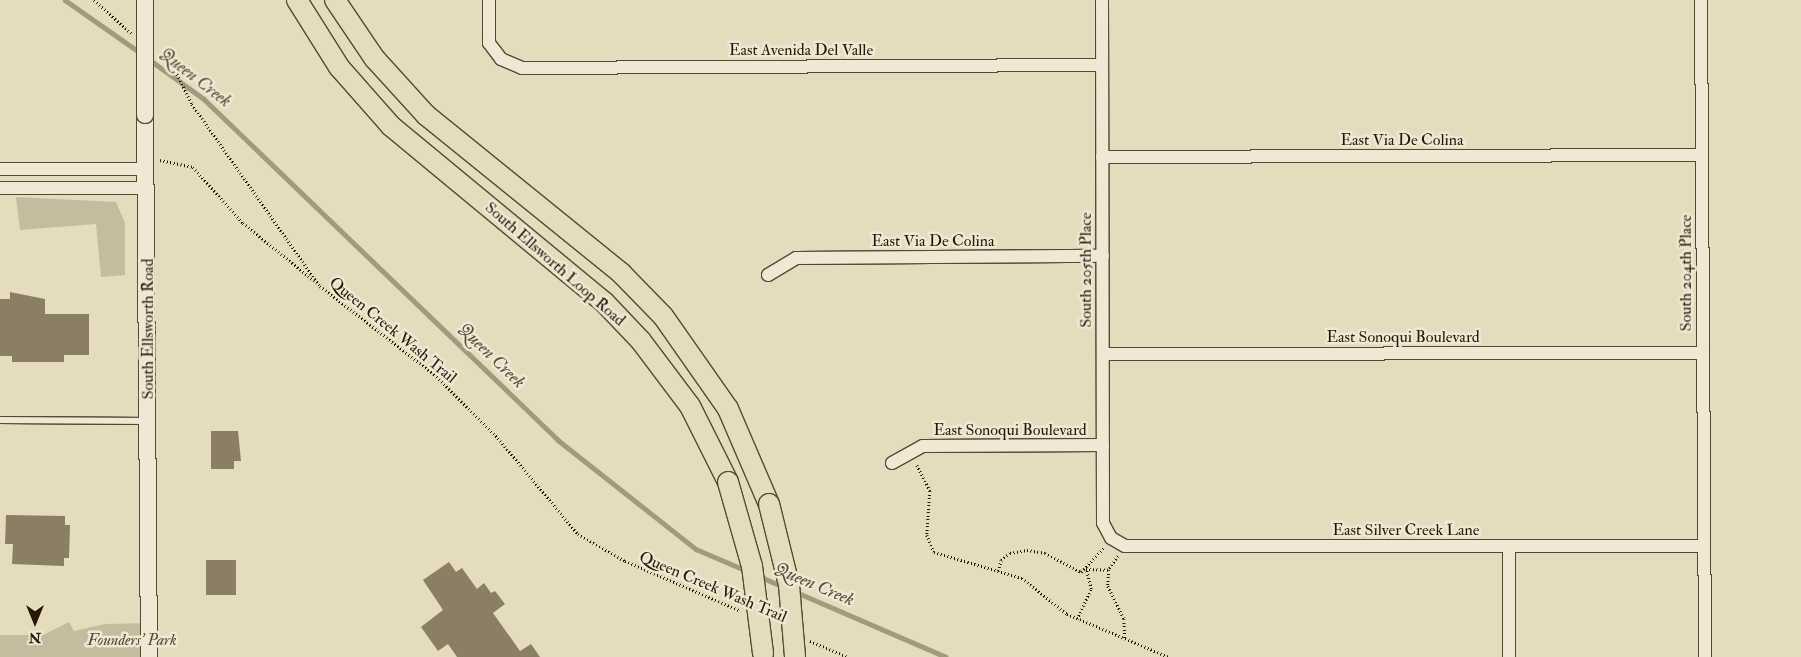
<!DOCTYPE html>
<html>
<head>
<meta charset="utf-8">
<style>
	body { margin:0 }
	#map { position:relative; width:1801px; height:657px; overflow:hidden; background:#e5dcbd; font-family:"IM FELL Double Pica",serif }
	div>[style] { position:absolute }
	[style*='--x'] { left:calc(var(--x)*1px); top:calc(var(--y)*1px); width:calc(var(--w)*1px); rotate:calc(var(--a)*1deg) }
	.green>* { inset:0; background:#c5bb9e }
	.stream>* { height:4.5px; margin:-2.25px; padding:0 2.25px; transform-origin:2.25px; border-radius:2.25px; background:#a4997e }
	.building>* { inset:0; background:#8a7e65; transform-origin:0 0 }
	.path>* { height:2.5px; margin-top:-1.25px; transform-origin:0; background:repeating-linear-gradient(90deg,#271805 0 1px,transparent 0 3.5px) }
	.roads { filter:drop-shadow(1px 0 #564933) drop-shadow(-1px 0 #564933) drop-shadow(0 1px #564933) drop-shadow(0 -1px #564933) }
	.service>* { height:6px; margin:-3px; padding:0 3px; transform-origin:3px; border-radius:3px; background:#eee8d4 }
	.minor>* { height:12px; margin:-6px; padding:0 6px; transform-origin:6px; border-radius:6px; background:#eee8d4 }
	.tertiary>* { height:16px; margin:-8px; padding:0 8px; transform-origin:8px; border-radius:8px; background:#eee8d4 }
	.primary>* { height:20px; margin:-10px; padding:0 10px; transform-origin:10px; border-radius:10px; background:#e5dcbd }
	.bridges { filter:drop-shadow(1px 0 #564933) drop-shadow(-1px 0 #564933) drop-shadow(0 1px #564933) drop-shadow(0 -1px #564933) }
	.tertiary-bridge>* { height:16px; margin:-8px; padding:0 8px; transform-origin:8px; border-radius:8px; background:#eee8d4 }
	.primary-bridge>* { height:20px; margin:-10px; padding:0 10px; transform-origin:10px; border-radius:10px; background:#e5dcbd }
	span { translate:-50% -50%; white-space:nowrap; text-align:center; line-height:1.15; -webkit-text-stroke:5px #eee8d4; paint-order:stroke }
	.street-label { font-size:16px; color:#271805 }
	.park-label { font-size:16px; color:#564933; font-style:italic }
	.water-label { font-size:18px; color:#594c35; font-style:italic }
	.north { position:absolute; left:10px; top:597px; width:50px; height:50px; -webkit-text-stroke:4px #eee8d4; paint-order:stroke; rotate:180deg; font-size:14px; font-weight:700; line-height:20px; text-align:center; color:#271805 }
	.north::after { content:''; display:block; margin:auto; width:18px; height:22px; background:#271805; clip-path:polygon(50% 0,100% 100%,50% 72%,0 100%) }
</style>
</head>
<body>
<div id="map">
	<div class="green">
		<i style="clip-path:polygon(16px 197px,116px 202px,125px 223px,125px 275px,101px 277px,96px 224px,20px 230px)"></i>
		<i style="clip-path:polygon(69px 622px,74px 631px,105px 624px,149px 623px,149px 657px,0 657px,0 635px,43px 635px)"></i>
	</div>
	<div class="stream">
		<i style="--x:65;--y:0;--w:94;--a:35"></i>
		<i style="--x:150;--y:60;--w:67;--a:35.8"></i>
		<i style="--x:204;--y:99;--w:492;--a:43.9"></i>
		<i style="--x:558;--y:440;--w:176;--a:38.3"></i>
		<i style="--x:696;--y:549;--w:56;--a:23.3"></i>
		<i style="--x:759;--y:576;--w:27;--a:24"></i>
		<i style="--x:796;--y:592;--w:163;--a:23.4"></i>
	</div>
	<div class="building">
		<i style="clip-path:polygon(10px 292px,45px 299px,45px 314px,89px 314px,89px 355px,64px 355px,64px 362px,12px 362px,12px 356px,0 356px,0 299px,10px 299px)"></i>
		<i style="clip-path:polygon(211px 431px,238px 431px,241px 461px,234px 461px,234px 469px,211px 469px)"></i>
		<i style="clip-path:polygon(6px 515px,65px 516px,65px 525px,70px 525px,69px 558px,64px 558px,64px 566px,12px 564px,13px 544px,5px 544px)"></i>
		<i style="left:206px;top:560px;width:30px;height:35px"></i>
		<i style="clip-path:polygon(449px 562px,456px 572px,462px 568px,477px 589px,484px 583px,491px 593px,495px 591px,505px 604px,493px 613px,520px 651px,531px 644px,540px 657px,457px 657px,448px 644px,438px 651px,421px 627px,443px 610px,423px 580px)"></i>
	</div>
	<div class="path">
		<i style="--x:94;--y:0;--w:50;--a:41.7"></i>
		<i style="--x:159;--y:56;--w:19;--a:39"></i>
		<i style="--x:174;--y:68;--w:40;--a:63.4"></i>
		<i style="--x:192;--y:104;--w:223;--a:54.9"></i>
		<i style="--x:320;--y:286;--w:144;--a:37.7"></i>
		<i style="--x:434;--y:374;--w:91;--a:45"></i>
		<i style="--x:498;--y:438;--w:125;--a:50.2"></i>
		<i style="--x:578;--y:534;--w:54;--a:29.9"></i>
		<i style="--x:625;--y:561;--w:126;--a:23.3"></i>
		<i style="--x:160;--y:160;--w:34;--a:12"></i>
		<i style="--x:193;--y:167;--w:75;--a:48.2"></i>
		<i style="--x:243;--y:223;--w:95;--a:39"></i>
		<i style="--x:917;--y:465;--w:29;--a:63"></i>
		<i style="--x:930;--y:491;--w:44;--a:93.9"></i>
		<i style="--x:927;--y:535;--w:18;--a:68"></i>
		<i style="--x:934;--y:552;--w:92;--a:16.5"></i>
		<i style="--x:1022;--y:578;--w:58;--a:38.7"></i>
		<i style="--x:1067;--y:614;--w:111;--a:22.9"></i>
		<i style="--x:1118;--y:556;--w:17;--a:123"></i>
		<i style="--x:1109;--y:570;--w:16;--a:94"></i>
		<i style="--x:1108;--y:586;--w:37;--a:64"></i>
		<i style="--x:1124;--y:619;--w:19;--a:87"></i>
		<i style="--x:998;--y:571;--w:11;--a:-75"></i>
		<i style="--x:1001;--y:560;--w:11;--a:-38"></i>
		<i style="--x:1010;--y:553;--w:17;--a:-10"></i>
		<i style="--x:1027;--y:550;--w:18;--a:9"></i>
		<i style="--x:1045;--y:553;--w:41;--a:27.8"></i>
		<i style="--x:1081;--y:572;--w:34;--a:-47"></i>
		<i style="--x:1077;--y:619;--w:33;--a:-65"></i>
		<i style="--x:1091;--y:589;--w:21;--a:-104"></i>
		<i style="--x:1086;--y:569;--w:23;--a:2"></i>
		<i style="--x:810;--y:641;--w:41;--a:22.8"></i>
	</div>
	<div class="roads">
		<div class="service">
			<i style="--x:0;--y:420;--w:147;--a:0.4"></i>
		</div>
		<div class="minor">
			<i style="--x:489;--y:0;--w:43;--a:90"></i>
			<i style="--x:489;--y:43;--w:20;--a:53"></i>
			<i style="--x:501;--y:59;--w:23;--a:23"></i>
			<i style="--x:522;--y:68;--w:580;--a:-0.3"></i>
			<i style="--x:1102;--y:0;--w:523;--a:89.89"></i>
			<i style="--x:1103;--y:523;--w:17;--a:62"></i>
			<i style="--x:1111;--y:538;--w:16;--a:30"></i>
			<i style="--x:1125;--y:546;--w:579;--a:0"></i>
			<i style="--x:1701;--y:0;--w:657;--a:89.65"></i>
			<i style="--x:1102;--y:157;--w:600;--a:-0.19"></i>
			<i style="--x:0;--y:169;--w:146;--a:0"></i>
			<i style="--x:0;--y:188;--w:146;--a:0"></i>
			<i style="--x:768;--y:275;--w:33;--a:-31"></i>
			<i style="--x:796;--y:258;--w:307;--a:-0.4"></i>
			<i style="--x:1103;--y:354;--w:600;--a:-0.1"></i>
			<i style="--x:892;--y:463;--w:35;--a:-29"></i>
			<i style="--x:923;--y:446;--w:180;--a:-0.3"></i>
			<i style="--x:1509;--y:546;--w:111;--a:90"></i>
		</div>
		<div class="tertiary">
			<i style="--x:145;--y:115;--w:542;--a:89.58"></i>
		</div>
		<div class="primary">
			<i style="--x:297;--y:0;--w:79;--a:57.9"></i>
			<i style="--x:339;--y:67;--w:79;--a:48.6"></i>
			<i style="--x:391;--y:126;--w:276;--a:39.6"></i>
			<i style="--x:604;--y:302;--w:54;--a:46.5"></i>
			<i style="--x:641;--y:341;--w:81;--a:53"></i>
			<i style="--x:690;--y:406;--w:85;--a:63.4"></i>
			<i style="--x:335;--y:0;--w:71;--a:55.9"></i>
			<i style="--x:375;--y:59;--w:76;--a:47.7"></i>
			<i style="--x:426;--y:115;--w:251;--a:39"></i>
			<i style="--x:621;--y:273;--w:60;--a:45.7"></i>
			<i style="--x:663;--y:316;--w:113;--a:55"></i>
			<i style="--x:728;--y:409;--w:103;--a:66.7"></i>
		</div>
	</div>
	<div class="bridges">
		<div class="tertiary-bridge">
			<i style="--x:145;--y:1;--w:114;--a:90"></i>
		</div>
		<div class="primary-bridge">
			<i style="--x:728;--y:482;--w:87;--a:74.1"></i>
			<i style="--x:752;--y:566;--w:88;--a:82.8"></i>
			<i style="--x:769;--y:504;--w:83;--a:76.1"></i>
			<i style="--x:789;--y:585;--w:72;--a:85.2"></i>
		</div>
	</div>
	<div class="street-label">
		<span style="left:801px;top:50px">East Avenida Del Valle</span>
		<span style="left:1402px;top:140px">East Via De Colina</span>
		<span style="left:933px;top:241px">East Via De Colina</span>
		<span style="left:555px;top:264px;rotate:41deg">South Ellsworth Loop Road</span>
		<span style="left:1086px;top:270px;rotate:-90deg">South 205th Place</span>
		<span style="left:1686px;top:273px;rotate:-90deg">South 204th Place</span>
		<span style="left:148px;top:329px;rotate:-90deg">South Ellsworth Road</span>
		<span style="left:393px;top:330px;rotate:39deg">Queen Creek Wash Trail</span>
		<span style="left:1403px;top:337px">East Sonoqui Boulevard</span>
		<span style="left:1010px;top:430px">East Sonoqui Boulevard</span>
		<span style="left:1406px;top:530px">East Silver Creek Lane</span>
		<span style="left:713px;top:587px;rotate:23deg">Queen Creek Wash Trail</span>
	</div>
	<div class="park-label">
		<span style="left:132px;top:640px">Founders' Park</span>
	</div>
	<div class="water-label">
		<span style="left:195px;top:78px;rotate:38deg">Queen Creek</span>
		<span style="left:491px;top:356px;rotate:44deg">Queen Creek</span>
		<span style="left:814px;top:585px;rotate:23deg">Queen Creek</span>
	</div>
	<div class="north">N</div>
</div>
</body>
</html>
